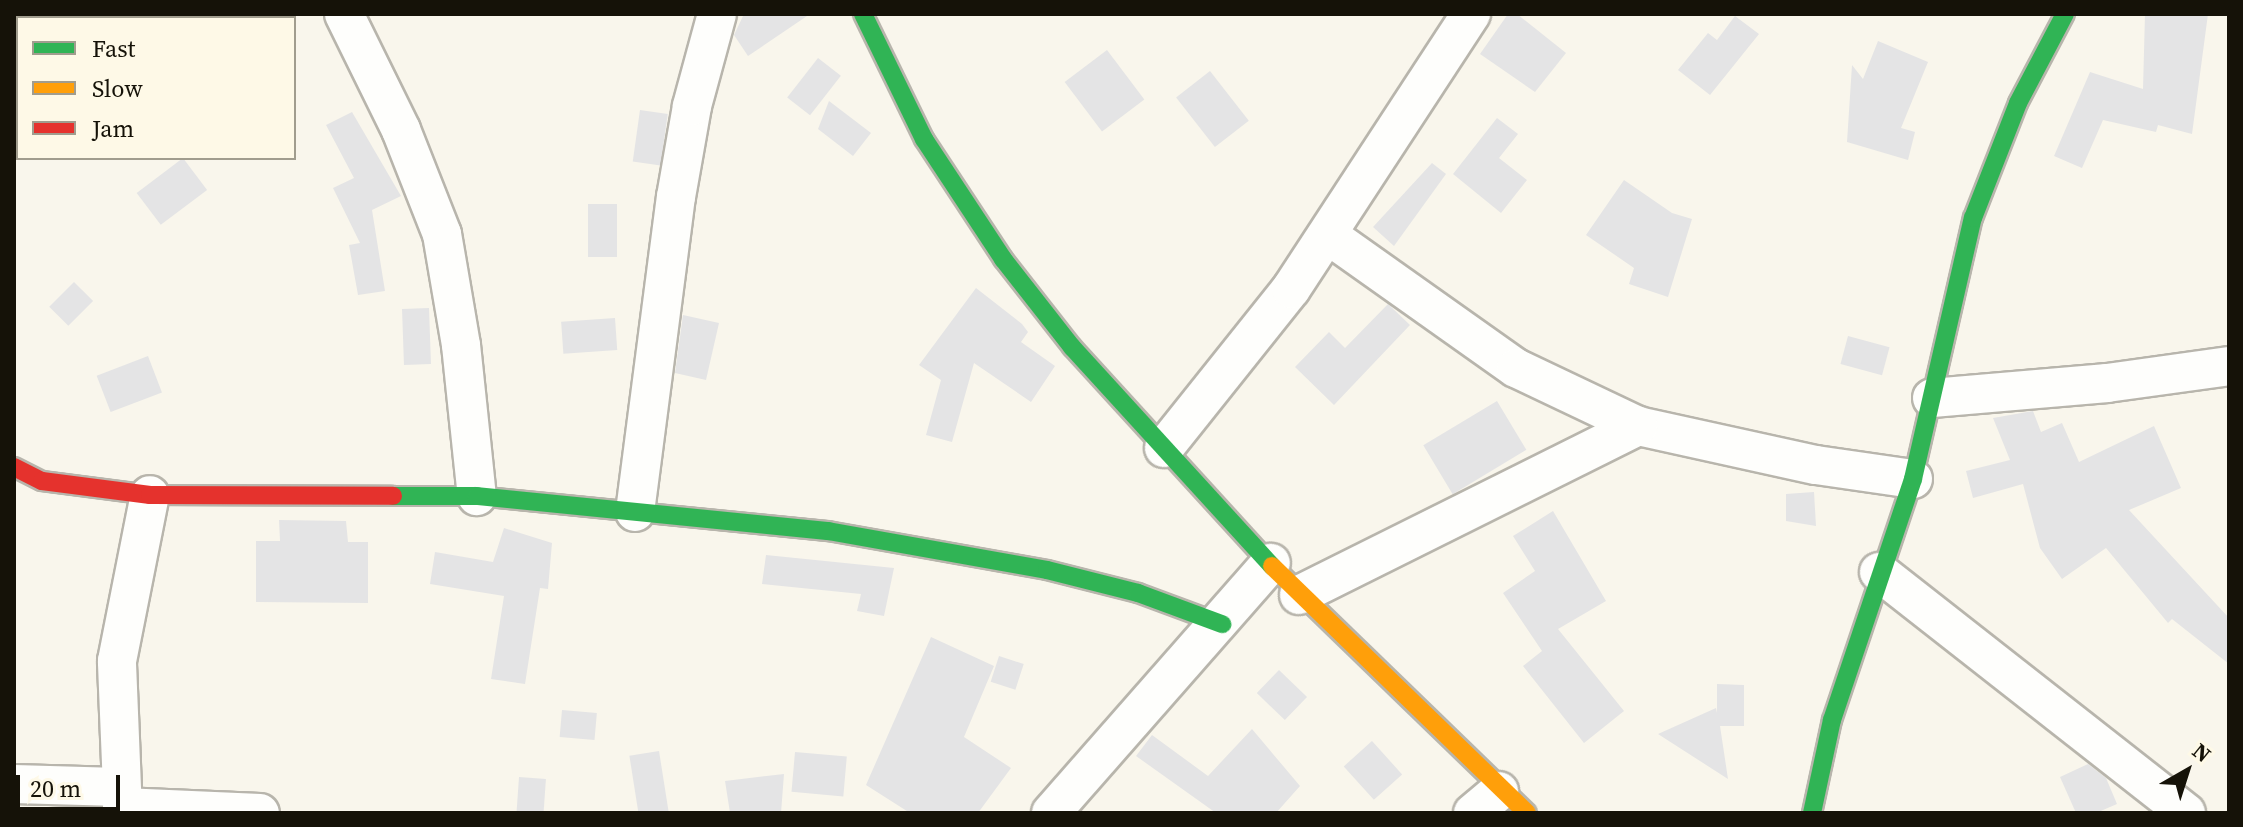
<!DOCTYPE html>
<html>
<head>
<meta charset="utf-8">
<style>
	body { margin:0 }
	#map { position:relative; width:2243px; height:827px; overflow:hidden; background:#f9f6ec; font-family:"Source Serif 4",serif }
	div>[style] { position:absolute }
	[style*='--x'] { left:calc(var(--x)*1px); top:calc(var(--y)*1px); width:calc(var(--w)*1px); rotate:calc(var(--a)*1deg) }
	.building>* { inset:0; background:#e4e4e5; transform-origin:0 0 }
	.roads { filter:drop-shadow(2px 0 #b8b5ac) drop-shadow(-2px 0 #b8b5ac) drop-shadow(0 2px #b8b5ac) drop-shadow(0 -2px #b8b5ac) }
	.street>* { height:38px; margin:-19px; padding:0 19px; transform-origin:19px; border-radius:19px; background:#fefefc }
	.fast>* { height:18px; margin:-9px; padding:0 9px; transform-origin:9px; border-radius:9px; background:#30b455 }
	.slow>* { height:18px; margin:-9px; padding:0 9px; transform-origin:9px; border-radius:9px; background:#ff9f0a }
	.jam>* { height:18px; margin:-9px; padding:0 9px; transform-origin:9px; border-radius:9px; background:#e5322d }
	span { translate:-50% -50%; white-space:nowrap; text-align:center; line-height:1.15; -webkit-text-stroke:7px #fef9e7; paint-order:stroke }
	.frame { position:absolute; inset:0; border:16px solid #151208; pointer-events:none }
	.legend { position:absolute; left:16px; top:16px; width:280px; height:144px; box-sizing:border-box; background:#fef9e7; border:2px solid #a19d8e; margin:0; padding:10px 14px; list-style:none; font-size:24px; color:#151208 }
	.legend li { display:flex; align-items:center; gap:16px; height:40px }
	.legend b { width:40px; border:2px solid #a19d8e }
	.north { position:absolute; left:2147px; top:731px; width:80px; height:80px; -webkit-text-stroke:6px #fef9e7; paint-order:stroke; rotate:39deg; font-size:22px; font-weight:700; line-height:32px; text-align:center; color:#151208 }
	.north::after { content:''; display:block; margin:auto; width:28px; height:36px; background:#151208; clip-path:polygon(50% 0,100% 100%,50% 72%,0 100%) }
	.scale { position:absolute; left:16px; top:775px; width:104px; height:36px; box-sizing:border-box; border:4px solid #151208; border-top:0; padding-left:10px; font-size:24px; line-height:28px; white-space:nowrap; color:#151208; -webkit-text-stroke:6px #fef9e7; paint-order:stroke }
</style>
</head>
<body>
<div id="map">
	<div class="building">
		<i style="clip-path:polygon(744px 14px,810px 14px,748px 56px,734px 35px)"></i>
		<i style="clip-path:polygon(1508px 14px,1517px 14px,1566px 53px,1535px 92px,1480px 54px)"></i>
		<i style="clip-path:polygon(2145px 14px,2208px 14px,2192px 134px,2158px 125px,2156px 132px,2103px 120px,2082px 168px,2054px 156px,2090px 72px,2143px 89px)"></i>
		<i style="clip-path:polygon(1735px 16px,1759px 34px,1710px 95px,1678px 70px,1708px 33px,1717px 40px)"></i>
		<i style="clip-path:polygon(1878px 41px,1928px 62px,1901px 128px,1915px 132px,1908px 160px,1847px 142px,1852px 65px,1863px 79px)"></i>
		<i style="left:1107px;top:50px;width:62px;height:53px;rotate:53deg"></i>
		<i style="left:818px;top:58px;width:29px;height:50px;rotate:38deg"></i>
		<i style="left:1210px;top:71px;width:63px;height:43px;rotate:52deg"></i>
		<i style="clip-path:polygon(829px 101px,871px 133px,853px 156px,818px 129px)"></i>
		<i style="left:640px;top:110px;width:28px;height:52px;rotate:8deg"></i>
		<i style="clip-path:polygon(352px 112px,401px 196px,372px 210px,385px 291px,358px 295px,349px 245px,360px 243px,333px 188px,354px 178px,326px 125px)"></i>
		<i style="clip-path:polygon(1497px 118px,1518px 134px,1499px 158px,1527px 180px,1501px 213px,1453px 174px)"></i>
		<i style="left:183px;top:158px;width:40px;height:58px;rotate:53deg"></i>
		<i style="clip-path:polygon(1432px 163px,1446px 174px,1394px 246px,1373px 227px)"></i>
		<i style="clip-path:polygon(1624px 180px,1672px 213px,1692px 219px,1668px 297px,1629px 284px,1634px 268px,1586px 235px)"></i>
		<i style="left:588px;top:204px;width:29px;height:53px"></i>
		<i style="left:74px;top:282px;width:27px;height:35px;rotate:45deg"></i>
		<i style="clip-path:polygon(976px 288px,1022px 324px,1028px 332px,1021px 342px,1055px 366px,1031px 402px,974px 363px,952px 442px,926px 435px,941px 380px,919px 365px)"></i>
		<i style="clip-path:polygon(1388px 304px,1410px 325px,1334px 405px,1295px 367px,1329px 332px,1345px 348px)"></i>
		<i style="left:429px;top:308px;width:56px;height:27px;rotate:88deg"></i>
		<i style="clip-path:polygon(683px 315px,719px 323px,706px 380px,675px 373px)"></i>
		<i style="left:615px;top:318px;width:32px;height:54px;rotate:86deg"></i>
		<i style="left:1848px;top:336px;width:43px;height:29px;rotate:15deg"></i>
		<i style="left:148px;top:356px;width:39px;height:55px;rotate:69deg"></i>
		<i style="left:1497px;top:401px;width:57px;height:86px;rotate:59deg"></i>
		<i style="clip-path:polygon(2033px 411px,2041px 432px,2062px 423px,2079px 462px,2154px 426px,2181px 488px,2129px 510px,2229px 618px,2229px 664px,2172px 619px,2168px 623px,2106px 548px,2062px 579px,2040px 548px,2023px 484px,1973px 498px,1966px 471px,2010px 460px,1993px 418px)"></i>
		<i style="clip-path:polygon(1814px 492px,1816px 526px,1786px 521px,1786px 494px)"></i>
		<i style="clip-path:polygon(1553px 511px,1606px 601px,1558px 629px,1624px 711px,1584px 743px,1523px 666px,1542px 651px,1503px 593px,1535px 571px,1513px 536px)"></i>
		<i style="clip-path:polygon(279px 520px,346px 521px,348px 542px,368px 542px,368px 603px,256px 602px,256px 541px,280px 541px)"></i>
		<i style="clip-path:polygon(504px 528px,552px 543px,548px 589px,540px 588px,525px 684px,491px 679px,504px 596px,430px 584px,435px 552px,493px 562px)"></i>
		<i style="clip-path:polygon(766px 555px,894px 568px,884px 616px,857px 611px,861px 594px,762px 584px)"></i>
		<i style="clip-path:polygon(931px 637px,994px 666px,964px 737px,1011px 768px,978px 813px,910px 813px,866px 785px)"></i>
		<i style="left:999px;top:656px;width:26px;height:27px;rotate:18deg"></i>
		<i style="left:1279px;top:670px;width:39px;height:32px;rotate:44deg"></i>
		<i style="clip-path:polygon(1717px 684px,1744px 685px,1744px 726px,1720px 726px,1728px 779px,1658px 734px,1716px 708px,1717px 713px)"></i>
		<i style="left:562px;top:710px;width:35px;height:27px;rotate:5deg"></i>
		<i style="clip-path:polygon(1252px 729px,1300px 786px,1276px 813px,1216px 813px,1136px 756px,1152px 735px,1208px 776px)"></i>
		<i style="left:1372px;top:741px;width:45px;height:38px;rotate:48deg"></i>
		<i style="left:659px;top:751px;width:63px;height:30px;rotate:81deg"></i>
		<i style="left:795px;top:752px;width:52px;height:40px;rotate:5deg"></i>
		<i style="clip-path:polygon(2088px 764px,2106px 778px,2117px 804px,2096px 813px,2076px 813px,2060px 777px)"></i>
		<i style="clip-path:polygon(784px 774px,781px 813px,730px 813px,725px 781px)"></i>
		<i style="left:519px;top:777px;width:27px;height:36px;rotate:4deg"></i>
	</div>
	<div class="roads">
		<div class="street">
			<i style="--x:344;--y:14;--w:129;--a:63.8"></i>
			<i style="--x:401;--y:130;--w:112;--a:68.5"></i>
			<i style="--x:442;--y:234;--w:113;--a:80.3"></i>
			<i style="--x:461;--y:345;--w:152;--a:84"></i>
			<i style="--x:1328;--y:235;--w:230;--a:35.3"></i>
			<i style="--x:1516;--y:368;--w:135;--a:25.4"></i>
			<i style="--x:1638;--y:426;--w:182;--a:12.4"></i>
			<i style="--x:1816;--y:465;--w:98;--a:8.2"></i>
			<i style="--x:1932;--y:398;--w:176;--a:-4.9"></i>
			<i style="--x:2107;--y:383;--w:123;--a:-7.9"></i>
			<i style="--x:1164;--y:448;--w:203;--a:-51.4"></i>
			<i style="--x:1291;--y:289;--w:329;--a:-56.8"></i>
			<i style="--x:635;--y:512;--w:318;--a:-82.6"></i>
			<i style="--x:676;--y:197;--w:92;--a:-80"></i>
			<i style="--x:692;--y:106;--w:95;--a:-74.8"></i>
			<i style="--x:1879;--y:572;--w:390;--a:38.1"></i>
			<i style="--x:1299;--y:595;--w:379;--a:-26.5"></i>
			<i style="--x:14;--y:784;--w:105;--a:1.6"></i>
			<i style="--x:122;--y:807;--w:138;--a:2.5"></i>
			<i style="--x:123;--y:813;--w:152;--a:-92.3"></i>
			<i style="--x:117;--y:661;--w:169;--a:-78.8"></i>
			<i style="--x:1051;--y:813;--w:333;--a:-48.7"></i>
			<i style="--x:1473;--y:813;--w:34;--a:-40"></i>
		</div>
		<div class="fast">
			<i style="--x:863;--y:14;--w:139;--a:64"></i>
			<i style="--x:924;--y:139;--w:144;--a:56.6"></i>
			<i style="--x:1003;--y:259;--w:112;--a:51.9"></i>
			<i style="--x:1072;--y:347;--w:297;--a:47.6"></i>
			<i style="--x:393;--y:496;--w:84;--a:0"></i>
			<i style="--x:477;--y:496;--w:353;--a:5.7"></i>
			<i style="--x:828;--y:531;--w:222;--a:10.1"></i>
			<i style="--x:1047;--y:570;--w:94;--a:14.2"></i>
			<i style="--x:1138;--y:593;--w:90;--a:20.3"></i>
			<i style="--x:1812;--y:813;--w:95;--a:-77.9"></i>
			<i style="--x:1832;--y:720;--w:254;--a:-71.4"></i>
			<i style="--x:1913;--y:479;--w:268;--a:-77.1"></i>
			<i style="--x:1973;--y:218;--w:123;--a:-68.6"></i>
			<i style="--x:2018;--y:103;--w:101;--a:-62.2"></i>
		</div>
		<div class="slow">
			<i style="--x:1272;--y:566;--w:355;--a:44.1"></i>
		</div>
		<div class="jam">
			<i style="--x:14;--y:467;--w:31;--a:27"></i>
			<i style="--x:42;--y:481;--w:109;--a:7.4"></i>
			<i style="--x:150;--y:495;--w:243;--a:0.2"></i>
		</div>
	</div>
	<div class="frame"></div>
	<ul class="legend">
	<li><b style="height:10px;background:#30b455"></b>Fast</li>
	<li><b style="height:10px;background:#ff9f0a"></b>Slow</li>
	<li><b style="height:10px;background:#e5322d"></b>Jam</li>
	</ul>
	<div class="north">N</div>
	<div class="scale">20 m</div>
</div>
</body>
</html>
